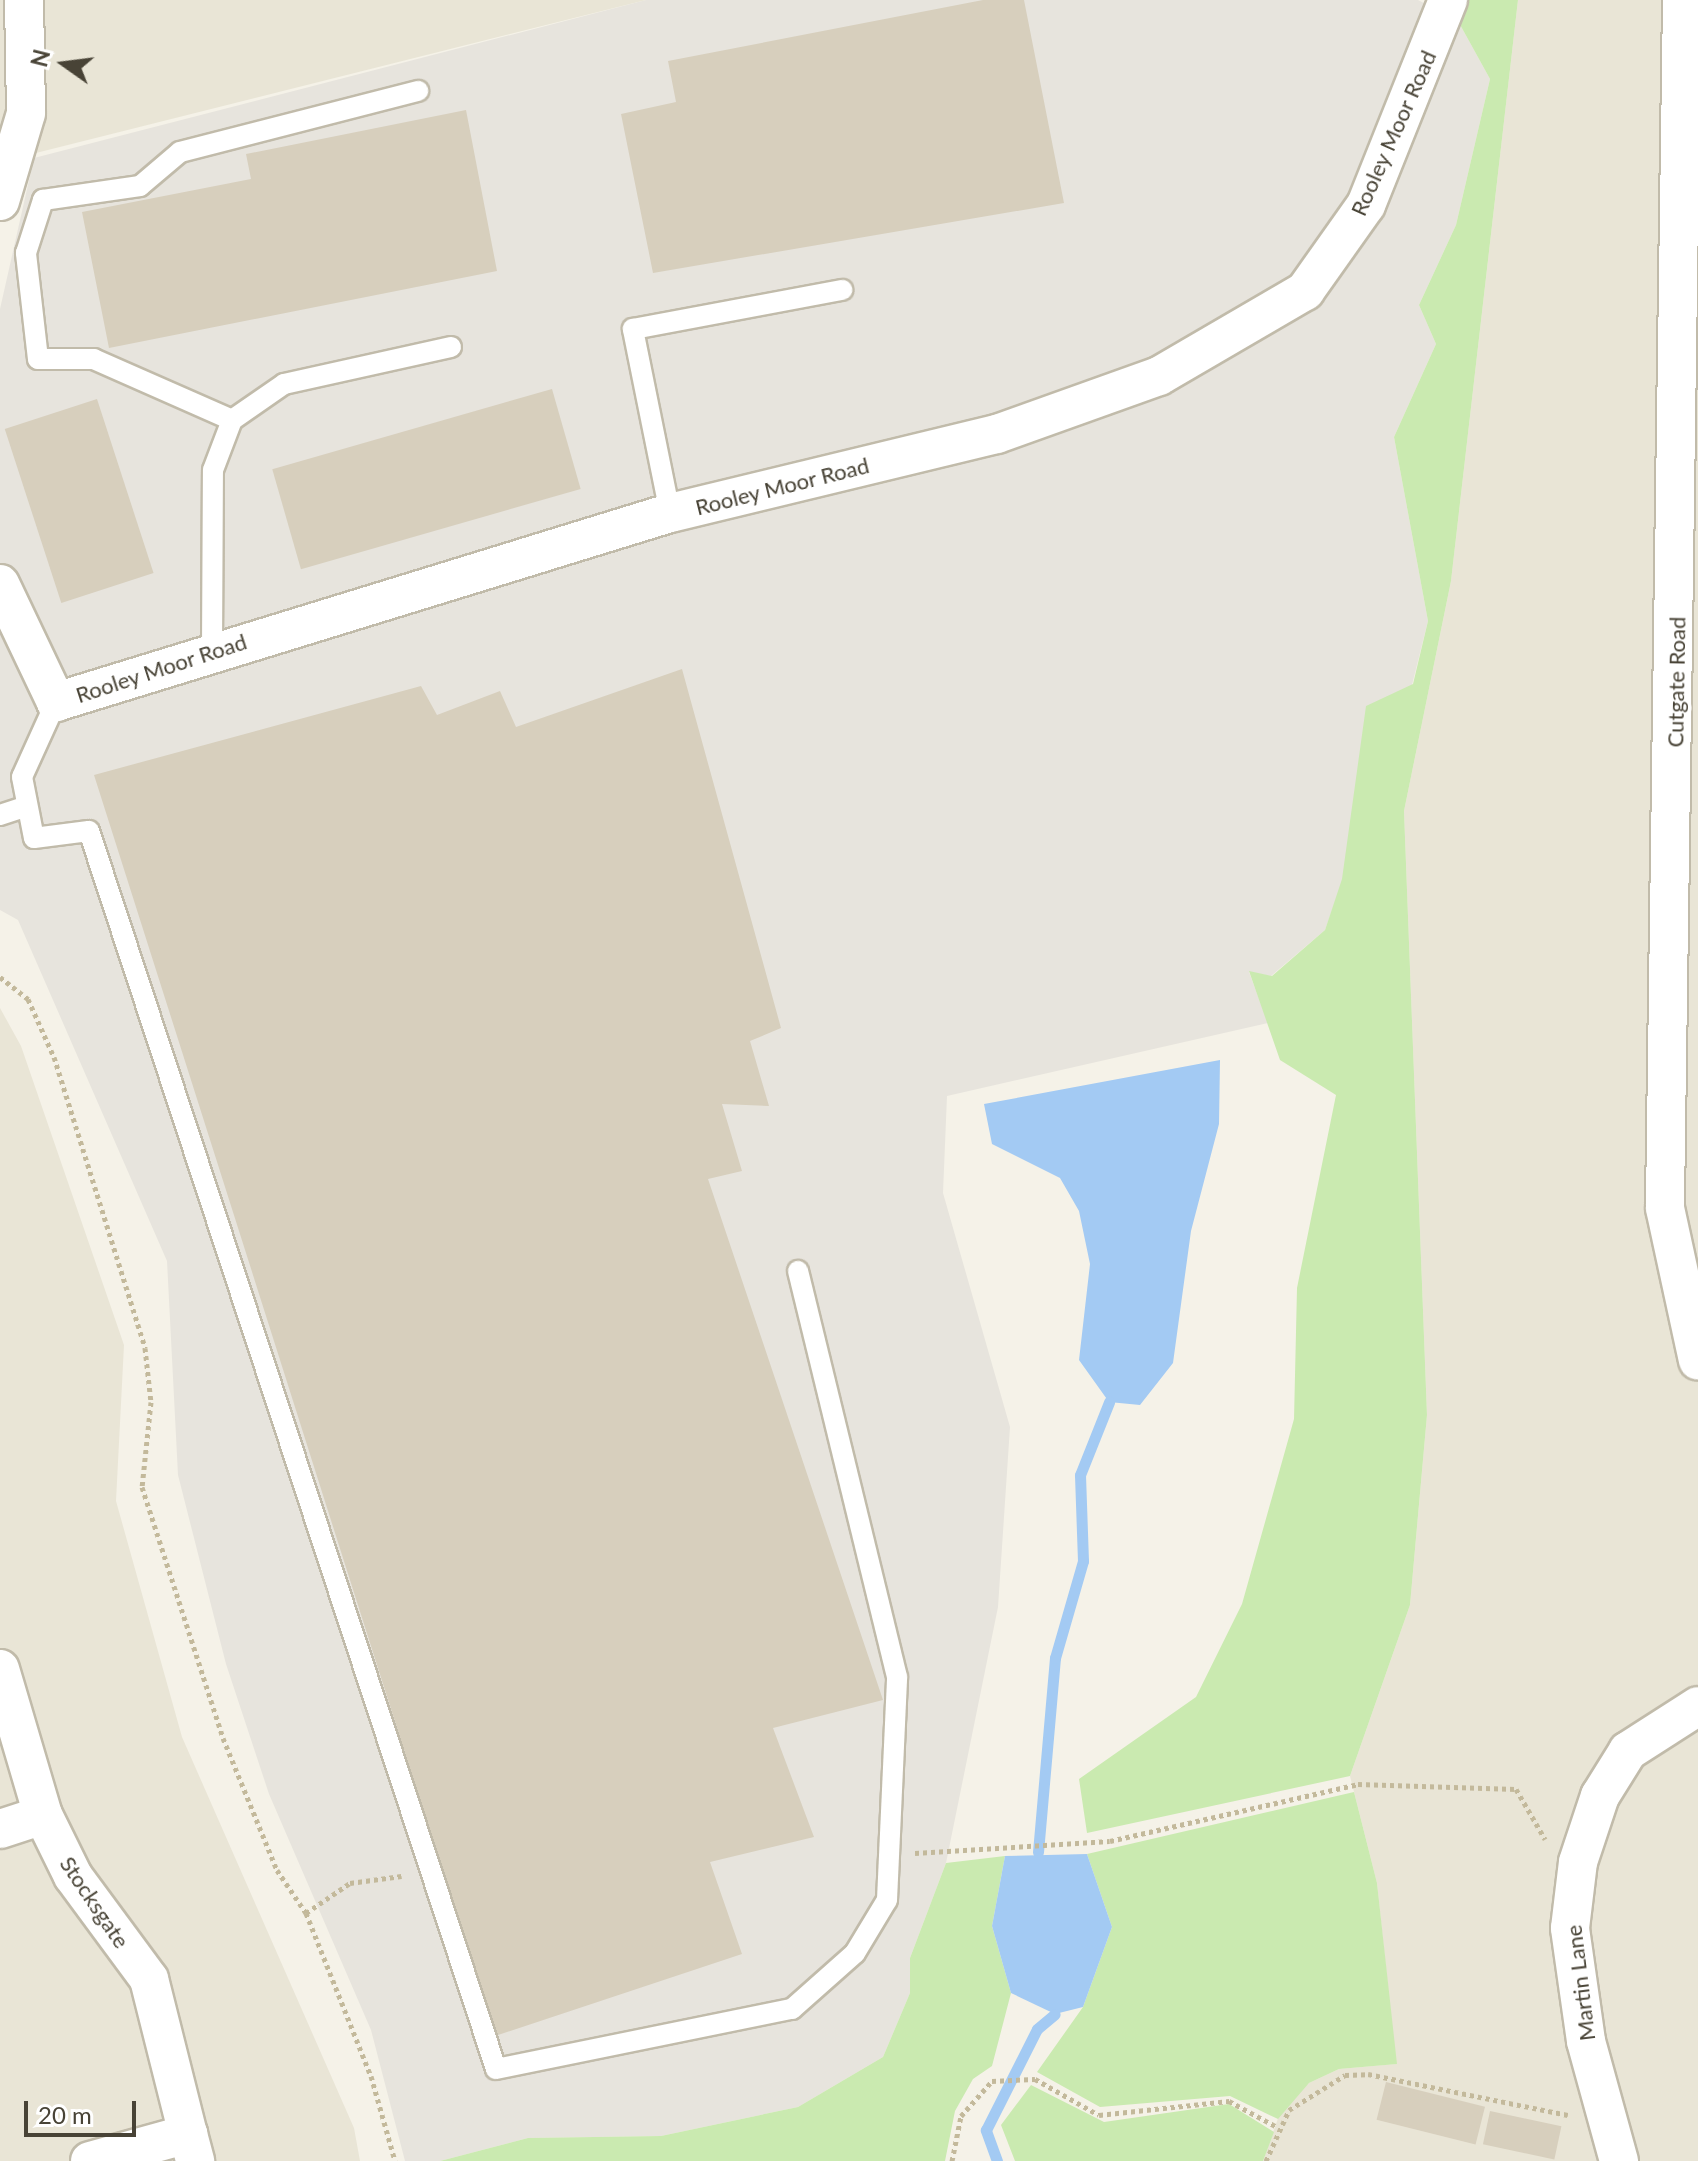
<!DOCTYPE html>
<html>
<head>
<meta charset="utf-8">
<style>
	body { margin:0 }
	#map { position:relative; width:1698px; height:2161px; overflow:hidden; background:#f5f2e8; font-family:Lato,sans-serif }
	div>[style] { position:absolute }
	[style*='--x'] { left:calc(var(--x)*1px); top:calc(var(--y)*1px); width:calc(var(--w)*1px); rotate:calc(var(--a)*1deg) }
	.residential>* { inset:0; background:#e9e5d6 }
	.industrial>* { inset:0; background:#e7e4dd }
	.green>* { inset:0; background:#caeab0 }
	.water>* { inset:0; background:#a3caf3 }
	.stream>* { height:11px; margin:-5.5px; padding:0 5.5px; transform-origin:5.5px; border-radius:5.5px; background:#a3caf3 }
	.building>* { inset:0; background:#d7cfbd; transform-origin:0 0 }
	.path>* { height:5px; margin-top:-2.5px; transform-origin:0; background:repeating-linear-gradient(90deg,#c3b99b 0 4px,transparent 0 8px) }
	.roads { filter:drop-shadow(2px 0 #c1bbaa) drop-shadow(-2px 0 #c1bbaa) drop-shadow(0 2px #c1bbaa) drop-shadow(0 -2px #c1bbaa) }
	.service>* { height:20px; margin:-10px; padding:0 10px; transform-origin:10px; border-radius:10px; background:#fff }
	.minor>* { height:38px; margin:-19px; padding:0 19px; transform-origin:19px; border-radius:19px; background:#fff }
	span { translate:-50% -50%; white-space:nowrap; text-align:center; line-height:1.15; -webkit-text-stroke:7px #fff; paint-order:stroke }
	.street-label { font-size:22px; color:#484336 }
	.north { position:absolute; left:24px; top:24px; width:80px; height:80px; -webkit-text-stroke:6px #fff; paint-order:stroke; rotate:284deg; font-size:22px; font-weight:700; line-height:32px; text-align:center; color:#484336 }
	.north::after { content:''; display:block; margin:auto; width:28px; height:36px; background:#484336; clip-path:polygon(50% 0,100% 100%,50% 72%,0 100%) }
	.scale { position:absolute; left:24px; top:2101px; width:112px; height:36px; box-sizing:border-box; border:4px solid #484336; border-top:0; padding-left:10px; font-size:24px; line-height:28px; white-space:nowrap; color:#484336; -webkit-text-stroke:6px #fff; paint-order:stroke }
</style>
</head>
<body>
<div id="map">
	<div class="residential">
		<i style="clip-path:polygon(0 0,646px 0,0 162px)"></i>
		<i style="clip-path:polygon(1518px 0,1698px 0,1698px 2161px,1263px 2161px,1282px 2107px,1309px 2083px,1339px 2069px,1396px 2064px,1377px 1883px,1350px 1776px,1410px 1605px,1427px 1415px,1404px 811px,1451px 581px)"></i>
		<i style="clip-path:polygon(0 1008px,21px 1046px,124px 1345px,116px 1501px,182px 1737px,354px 2128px,360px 2161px,0 2161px)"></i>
	</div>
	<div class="industrial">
		<i style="clip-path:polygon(646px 0,1418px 0,1458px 21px,1490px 79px,1456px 225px,1419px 305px,1436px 344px,1394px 437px,1428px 621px,1412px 685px,1325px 930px,1271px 976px,1249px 972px,1268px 1023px,947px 1096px,943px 1193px,1010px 1427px,998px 1607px,946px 1863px,910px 1958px,910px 1993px,883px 2057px,798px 2107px,661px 2136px,528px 2138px,440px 2161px,405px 2161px,371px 2030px,269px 1794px,226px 1664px,178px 1475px,167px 1261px,18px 920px,0 910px,0 309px,34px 158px)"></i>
	</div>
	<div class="green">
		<i style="clip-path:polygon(1467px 0,1518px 0,1451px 581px,1404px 811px,1427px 1415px,1410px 1605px,1350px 1776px,1087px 1833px,1079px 1779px,1196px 1697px,1242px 1604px,1294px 1419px,1297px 1288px,1336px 1095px,1280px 1060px,1249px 971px,1272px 976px,1325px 930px,1342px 879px,1366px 706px,1413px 684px,1428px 621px,1394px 437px,1436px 344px,1419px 305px,1456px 225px,1490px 79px,1458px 21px)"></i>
		<i style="clip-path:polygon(1354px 1792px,1377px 1883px,1397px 2064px,1339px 2069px,1309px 2083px,1278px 2119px,1230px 2096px,1100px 2107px,1037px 2072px,1083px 2007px,1112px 1927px,1087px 1854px)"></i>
		<i style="clip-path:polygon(1005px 1856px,992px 1926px,1011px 1993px,992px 2066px,973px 2079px,955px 2111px,945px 2161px,440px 2161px,528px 2138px,661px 2136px,798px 2107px,883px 2057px,910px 1993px,910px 1958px,946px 1863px)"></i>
		<i style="clip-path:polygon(1031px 2085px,1104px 2122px,1229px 2104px,1274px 2132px,1263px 2161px,1015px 2161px,1001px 2125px)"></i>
	</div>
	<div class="water">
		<i style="clip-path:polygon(1220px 1060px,1219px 1124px,1191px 1231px,1173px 1363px,1140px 1405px,1109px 1402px,1079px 1360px,1090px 1264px,1079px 1211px,1060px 1178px,992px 1144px,984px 1104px)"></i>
		<i style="clip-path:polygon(1087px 1854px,1112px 1927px,1083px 2007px,1055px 2014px,1011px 1993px,992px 1926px,1005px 1856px)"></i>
	</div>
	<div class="stream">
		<i style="--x:1038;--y:1852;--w:195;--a:-85"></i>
		<i style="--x:1055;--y:1658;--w:101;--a:-73.9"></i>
		<i style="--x:1083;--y:1561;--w:86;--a:-92"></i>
		<i style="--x:1080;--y:1475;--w:79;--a:-68.3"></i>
		<i style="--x:997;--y:2161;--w:33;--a:-110"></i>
		<i style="--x:986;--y:2130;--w:113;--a:-63.2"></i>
		<i style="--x:1037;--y:2029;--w:23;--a:-40"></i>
	</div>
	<div class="building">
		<i style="clip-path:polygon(983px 0,1024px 0,1064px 203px,653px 273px,621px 114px,676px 102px,668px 61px)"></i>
		<i style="clip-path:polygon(466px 110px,497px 271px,109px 348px,82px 212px,251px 179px,246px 154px)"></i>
		<i style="left:552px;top:389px;width:104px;height:291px;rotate:74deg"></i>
		<i style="left:97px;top:399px;width:183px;height:97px;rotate:72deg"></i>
		<i style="clip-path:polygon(682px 669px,781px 1028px,750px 1041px,769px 1106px,722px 1104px,742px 1171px,708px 1179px,883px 1700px,773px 1728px,814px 1837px,710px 1862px,742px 1954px,495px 2036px,94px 775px,421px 686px,437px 715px,500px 691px,516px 727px)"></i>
		<i style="left:1386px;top:2082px;width:102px;height:39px;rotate:14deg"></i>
		<i style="left:1490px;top:2111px;width:73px;height:34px;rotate:12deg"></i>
	</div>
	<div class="path">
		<i style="--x:0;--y:977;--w:36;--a:38"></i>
		<i style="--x:28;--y:999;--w:64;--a:65.9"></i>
		<i style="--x:54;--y:1057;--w:305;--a:72.6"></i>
		<i style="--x:145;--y:1348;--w:54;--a:83.7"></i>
		<i style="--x:151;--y:1402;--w:85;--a:96"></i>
		<i style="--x:142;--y:1487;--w:264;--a:72.1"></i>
		<i style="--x:223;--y:1738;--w:143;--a:67.8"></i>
		<i style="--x:277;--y:1870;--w:52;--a:56"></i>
		<i style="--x:306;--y:1913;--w:175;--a:68.3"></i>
		<i style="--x:371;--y:2076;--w:88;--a:74.2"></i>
		<i style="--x:915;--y:1853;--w:195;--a:-3.5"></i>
		<i style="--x:1110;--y:1841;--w:254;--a:-12.9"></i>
		<i style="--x:1358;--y:1784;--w:158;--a:1.8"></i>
		<i style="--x:1516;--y:1789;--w:58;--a:59.9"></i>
		<i style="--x:306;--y:1913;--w:53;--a:-34.3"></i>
		<i style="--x:350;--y:1883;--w:52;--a:-7.7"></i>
		<i style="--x:952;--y:2161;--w:46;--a:-78.7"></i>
		<i style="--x:961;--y:2116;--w:47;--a:-48.5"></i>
		<i style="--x:992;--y:2081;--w:43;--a:-2.7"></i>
		<i style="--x:1035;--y:2079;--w:73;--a:29.4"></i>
		<i style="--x:1099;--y:2115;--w:131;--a:-6.1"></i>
		<i style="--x:1229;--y:2101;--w:55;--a:28.4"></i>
		<i style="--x:1266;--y:2161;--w:56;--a:-65.7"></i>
		<i style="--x:1289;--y:2110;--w:66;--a:-32"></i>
		<i style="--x:1345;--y:2075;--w:23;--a:-2"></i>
		<i style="--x:1368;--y:2074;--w:204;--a:11.6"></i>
	</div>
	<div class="roads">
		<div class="service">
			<i style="--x:232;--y:420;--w:151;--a:-156.2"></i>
			<i style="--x:94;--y:359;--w:56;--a:180"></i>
			<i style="--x:38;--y:359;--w:107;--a:-96.5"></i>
			<i style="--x:26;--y:253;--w:56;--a:-72.2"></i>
			<i style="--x:43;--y:200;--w:98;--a:-8.2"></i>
			<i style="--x:140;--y:186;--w:52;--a:-40.4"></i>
			<i style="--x:180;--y:152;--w:246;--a:-14.4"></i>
			<i style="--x:670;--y:513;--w:188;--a:-101.4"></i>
			<i style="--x:633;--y:329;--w:213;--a:-10.6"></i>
			<i style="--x:212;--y:650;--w:180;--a:-89.7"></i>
			<i style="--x:213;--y:470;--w:53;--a:-69.2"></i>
			<i style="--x:232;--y:420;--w:63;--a:-34.7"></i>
			<i style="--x:284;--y:384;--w:171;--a:-12.5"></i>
			<i style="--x:56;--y:702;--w:82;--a:114.4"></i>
			<i style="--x:22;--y:777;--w:62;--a:78.9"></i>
			<i style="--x:34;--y:838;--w:55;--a:-7.3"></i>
			<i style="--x:89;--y:831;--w:1303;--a:71.8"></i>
			<i style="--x:496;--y:2069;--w:302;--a:-11.5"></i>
			<i style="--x:792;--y:2009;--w:84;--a:-41.6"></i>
			<i style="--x:855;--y:1953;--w:62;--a:-58.9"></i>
			<i style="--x:887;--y:1900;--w:223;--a:-87.4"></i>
			<i style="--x:897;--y:1677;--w:418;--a:-103.7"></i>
			<i style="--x:0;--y:815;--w:28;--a:-18"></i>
		</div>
		<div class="minor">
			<i style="--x:1682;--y:0;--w:1208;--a:90.81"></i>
			<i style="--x:1665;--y:1208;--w:156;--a:77.8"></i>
			<i style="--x:0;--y:201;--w:92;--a:-73.5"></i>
			<i style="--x:26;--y:113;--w:113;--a:-91"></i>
			<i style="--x:0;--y:584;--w:131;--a:64.6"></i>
			<i style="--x:56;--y:702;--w:642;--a:-17.11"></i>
			<i style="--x:670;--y:513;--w:336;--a:-13.6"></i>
			<i style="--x:997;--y:434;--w:172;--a:-19.7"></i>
			<i style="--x:1159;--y:376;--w:169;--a:-30.2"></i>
			<i style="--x:1305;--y:291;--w:105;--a:-54.7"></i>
			<i style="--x:1366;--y:205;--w:221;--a:-68.2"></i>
			<i style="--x:0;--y:1669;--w:152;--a:73.6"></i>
			<i style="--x:43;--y:1815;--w:68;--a:63.8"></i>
			<i style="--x:73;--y:1876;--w:128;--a:53.6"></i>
			<i style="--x:149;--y:1979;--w:160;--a:75.9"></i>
			<i style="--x:0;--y:1829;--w:45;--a:-18"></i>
			<i style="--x:90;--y:2161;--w:102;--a:-15.4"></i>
			<i style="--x:188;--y:2134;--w:28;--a:75"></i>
			<i style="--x:1619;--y:2161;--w:124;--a:-105.4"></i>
			<i style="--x:1586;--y:2041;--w:114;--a:-98.1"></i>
			<i style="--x:1570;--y:1928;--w:66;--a:-83.1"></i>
			<i style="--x:1578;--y:1862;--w:70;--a:-71.6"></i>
			<i style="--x:1600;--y:1796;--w:53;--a:-58.1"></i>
			<i style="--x:1628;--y:1751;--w:83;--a:-32.7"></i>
		</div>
	</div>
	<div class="street-label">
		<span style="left:1393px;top:133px;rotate:-66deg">Rooley Moor Road</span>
		<span style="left:782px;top:486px;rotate:-14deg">Rooley Moor Road</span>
		<span style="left:161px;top:668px;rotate:-18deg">Rooley Moor Road</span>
		<span style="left:1676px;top:682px;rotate:-89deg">Cutgate Road</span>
		<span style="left:95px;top:1902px;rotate:56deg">Stocksgate</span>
		<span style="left:1580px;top:1983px;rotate:-97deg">Martin Lane</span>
	</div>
	<div class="north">N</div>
	<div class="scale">20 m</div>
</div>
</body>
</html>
